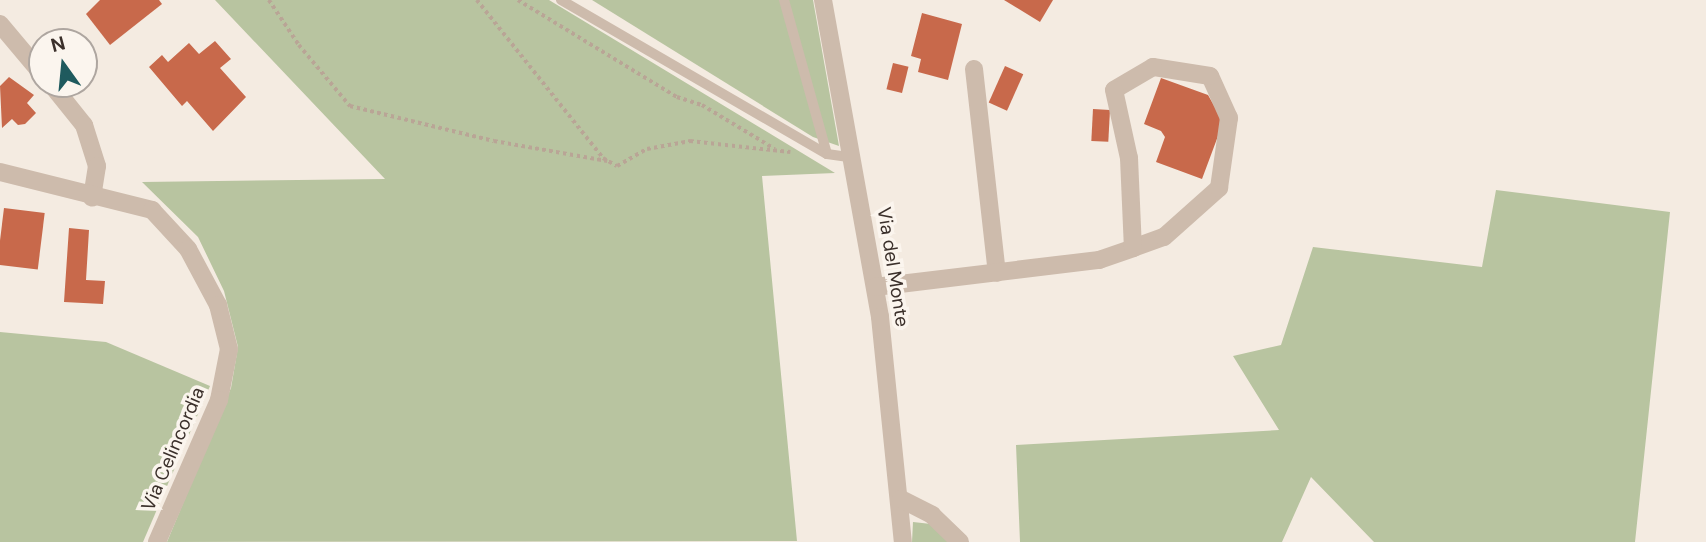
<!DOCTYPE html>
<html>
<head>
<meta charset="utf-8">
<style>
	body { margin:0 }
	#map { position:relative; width:1706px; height:542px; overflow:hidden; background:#f4ebe1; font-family:"DM Sans",sans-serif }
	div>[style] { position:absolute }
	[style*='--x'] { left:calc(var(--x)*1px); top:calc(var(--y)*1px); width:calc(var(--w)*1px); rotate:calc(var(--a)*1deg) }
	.green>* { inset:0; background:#b8c4a0 }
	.building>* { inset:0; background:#c8694b; transform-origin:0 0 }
	.path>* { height:3.5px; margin-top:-1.75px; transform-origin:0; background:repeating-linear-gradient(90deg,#b9a596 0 3.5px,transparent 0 7px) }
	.service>* { height:10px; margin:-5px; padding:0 5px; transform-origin:5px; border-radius:5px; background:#cdbbac }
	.minor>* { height:18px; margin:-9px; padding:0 9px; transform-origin:9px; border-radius:9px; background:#cdbbac }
	.tertiary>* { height:18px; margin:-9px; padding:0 9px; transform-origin:9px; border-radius:9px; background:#cdbbac }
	span { translate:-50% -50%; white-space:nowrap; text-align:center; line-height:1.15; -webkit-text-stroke:7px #fbf5ee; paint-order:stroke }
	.street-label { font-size:19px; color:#3b302b }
	.north { position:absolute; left:28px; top:28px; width:70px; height:70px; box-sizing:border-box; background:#fbf5ee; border:2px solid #aea6a0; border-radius:50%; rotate:345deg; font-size:19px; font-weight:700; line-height:28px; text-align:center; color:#3b302b }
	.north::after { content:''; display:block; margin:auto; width:24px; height:32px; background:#1f5a5e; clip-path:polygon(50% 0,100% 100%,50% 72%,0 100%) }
</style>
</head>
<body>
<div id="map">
	<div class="green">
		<i style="clip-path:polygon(215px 0,549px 0,835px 173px,762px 176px,797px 541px,167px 542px,231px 388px,238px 347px,224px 291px,198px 237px,142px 182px,385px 179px)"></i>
		<i style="clip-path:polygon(592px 0,813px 0,839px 146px,813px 137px)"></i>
		<i style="clip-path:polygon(1496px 190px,1670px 212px,1635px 542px,1374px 542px,1311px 477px,1282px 542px,1020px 542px,1016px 445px,1279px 430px,1233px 356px,1281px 345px,1313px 247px,1482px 267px)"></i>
		<i style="clip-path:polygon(0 332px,106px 342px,210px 386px,143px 542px,0 542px)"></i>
		<i style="clip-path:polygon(913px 522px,931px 524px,950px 542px,912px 542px)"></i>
	</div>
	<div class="building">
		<i style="clip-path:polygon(100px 0,159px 0,162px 4px,110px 45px,86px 14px)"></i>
		<i style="clip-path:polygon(1004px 0,1053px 0,1040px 22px)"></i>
		<i style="clip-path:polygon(922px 13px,962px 24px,948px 80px,918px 72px,921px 59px,911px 56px)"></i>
		<i style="clip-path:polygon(215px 41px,231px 59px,220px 68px,246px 97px,213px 131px,187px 101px,182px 106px,149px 67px,162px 55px,168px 62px,189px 43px,199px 54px)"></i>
		<i style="left:893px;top:63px;width:16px;height:27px;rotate:14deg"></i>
		<i style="left:1005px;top:66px;width:20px;height:40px;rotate:24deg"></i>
		<i style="clip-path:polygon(9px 77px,34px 95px,27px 103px,36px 113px,25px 124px,18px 125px,12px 119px,2px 128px,0 86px)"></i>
		<i style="clip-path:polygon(1161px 78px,1208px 95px,1220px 116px,1221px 128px,1202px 179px,1156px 162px,1165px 137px,1161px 131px,1144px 124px)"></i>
		<i style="left:1093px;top:109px;width:17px;height:32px;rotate:3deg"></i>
		<i style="left:4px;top:208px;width:41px;height:57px;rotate:7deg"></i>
		<i style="clip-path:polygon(69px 228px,89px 230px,86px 280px,105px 281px,103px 304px,64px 302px)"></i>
	</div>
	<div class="path">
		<i style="--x:269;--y:0;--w:54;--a:56.3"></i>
		<i style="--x:299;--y:45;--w:80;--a:50.1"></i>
		<i style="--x:350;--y:106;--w:148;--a:13.7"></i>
		<i style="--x:494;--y:141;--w:115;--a:10"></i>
		<i style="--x:477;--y:0;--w:202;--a:51.4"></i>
		<i style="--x:603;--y:158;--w:16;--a:30"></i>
		<i style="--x:617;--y:166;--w:34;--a:-30"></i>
		<i style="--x:647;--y:149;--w:44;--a:-10.5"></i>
		<i style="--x:690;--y:141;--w:101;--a:6.3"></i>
		<i style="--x:518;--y:0;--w:186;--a:31.4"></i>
		<i style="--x:677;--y:97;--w:26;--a:18"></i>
		<i style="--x:702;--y:105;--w:85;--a:31.1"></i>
	</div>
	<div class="service">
		<i style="--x:561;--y:0;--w:307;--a:30.1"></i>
		<i style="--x:784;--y:0;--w:160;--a:74.4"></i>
		<i style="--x:827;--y:154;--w:27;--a:8"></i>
	</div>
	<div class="minor">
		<i style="--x:823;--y:0;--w:322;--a:79.8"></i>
		<i style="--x:880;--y:317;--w:226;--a:84.2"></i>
		<i style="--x:0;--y:24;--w:65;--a:50"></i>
		<i style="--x:974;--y:69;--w:205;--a:83.6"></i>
		<i style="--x:51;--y:84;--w:53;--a:51.2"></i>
		<i style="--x:84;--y:125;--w:43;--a:72.4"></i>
		<i style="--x:97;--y:166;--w:32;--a:99"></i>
		<i style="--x:875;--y:287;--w:226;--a:-6.9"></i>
		<i style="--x:1099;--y:260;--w:36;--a:-19"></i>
		<i style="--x:1133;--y:248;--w:33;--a:-20"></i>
		<i style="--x:1164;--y:237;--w:74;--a:-41.7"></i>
		<i style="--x:1219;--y:188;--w:71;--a:-81.9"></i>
		<i style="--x:1229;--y:118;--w:46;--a:-114.3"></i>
		<i style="--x:1210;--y:76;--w:58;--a:-171"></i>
		<i style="--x:1153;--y:67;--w:45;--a:149.5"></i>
		<i style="--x:1114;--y:90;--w:70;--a:77.6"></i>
		<i style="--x:1129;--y:158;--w:90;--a:87.5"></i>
		<i style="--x:901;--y:499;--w:35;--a:27"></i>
		<i style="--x:932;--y:515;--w:39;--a:44"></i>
	</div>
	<div class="tertiary">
		<i style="--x:0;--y:172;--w:157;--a:14"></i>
		<i style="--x:152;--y:210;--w:53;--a:47.3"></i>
		<i style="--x:188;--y:249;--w:64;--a:61.8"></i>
		<i style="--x:218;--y:305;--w:45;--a:76"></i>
		<i style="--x:229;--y:349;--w:52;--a:101.1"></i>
		<i style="--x:219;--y:400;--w:155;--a:113.6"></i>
	</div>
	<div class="street-label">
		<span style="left:893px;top:267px;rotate:81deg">Via del Monte</span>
		<span style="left:173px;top:449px;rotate:-67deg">Via Celincordia</span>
	</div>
	<div class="north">N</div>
</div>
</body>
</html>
